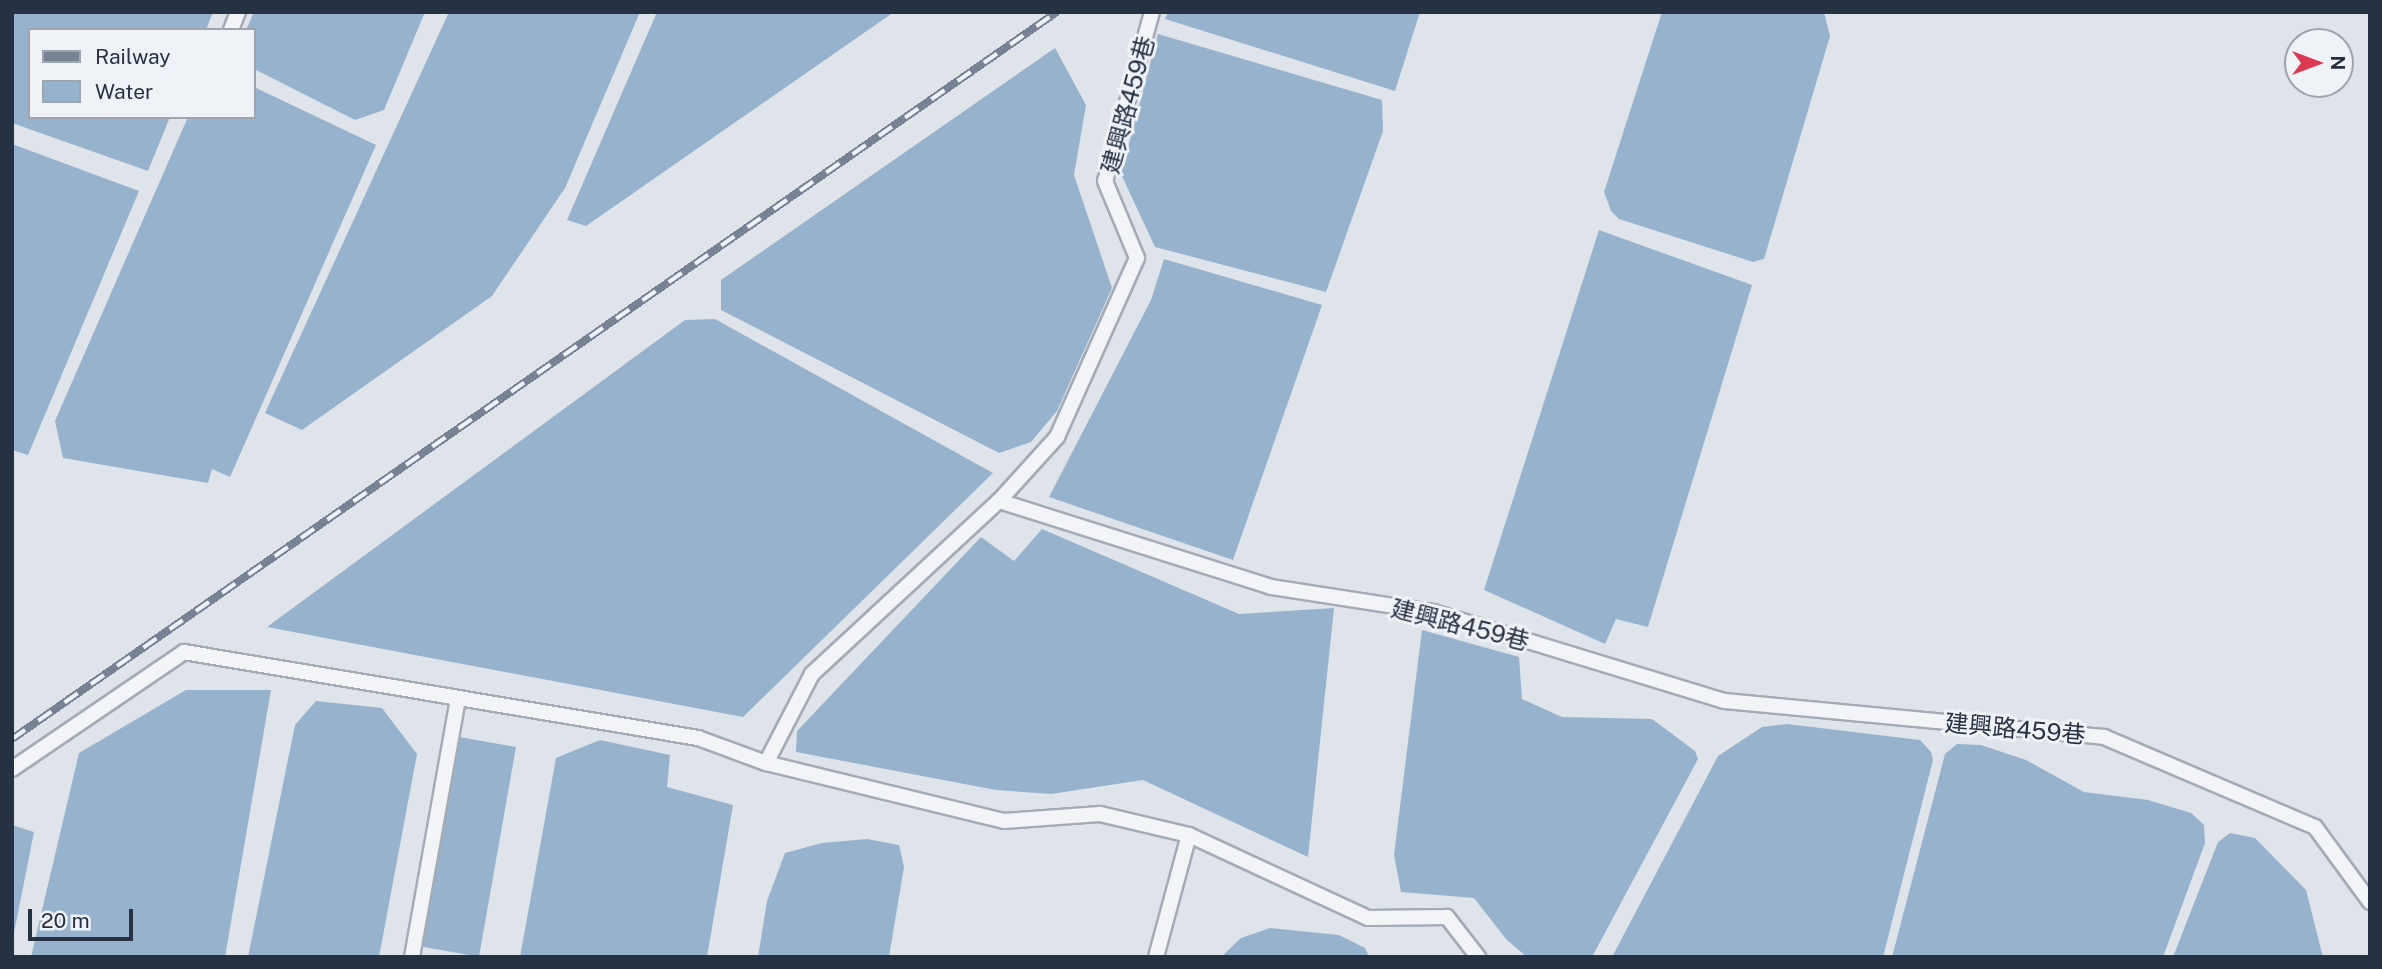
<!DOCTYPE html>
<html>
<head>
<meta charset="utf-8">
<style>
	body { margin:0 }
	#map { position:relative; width:2382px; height:969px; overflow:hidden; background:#dfe4ea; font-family:"Public Sans","Noto Sans TC",sans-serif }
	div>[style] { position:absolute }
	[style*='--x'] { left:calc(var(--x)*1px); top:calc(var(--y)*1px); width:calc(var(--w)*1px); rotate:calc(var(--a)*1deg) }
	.water>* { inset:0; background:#97b2cd; transform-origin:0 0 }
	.roads { filter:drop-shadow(2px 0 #a4abb5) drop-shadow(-2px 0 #a4abb5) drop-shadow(0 2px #a4abb5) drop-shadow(0 -2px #a4abb5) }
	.service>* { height:14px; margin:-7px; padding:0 7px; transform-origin:7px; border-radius:7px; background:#f2f4f8 }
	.rail>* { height:8px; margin-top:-4px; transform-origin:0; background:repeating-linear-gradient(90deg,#eff3f7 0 16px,#778395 0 32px); box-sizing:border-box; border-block:2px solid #778395 }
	span { translate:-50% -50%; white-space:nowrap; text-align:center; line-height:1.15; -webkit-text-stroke:6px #eff3f7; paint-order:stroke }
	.street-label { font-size:24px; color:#263143 }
	.frame { position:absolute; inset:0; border:14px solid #263143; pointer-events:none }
	.legend { position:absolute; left:28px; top:28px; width:228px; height:91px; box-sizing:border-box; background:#eff3f7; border:2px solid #9fa5af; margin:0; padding:9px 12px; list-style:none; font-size:21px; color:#263143 }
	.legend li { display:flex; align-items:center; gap:14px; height:35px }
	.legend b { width:35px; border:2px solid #9fa5af }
	.north { position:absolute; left:2284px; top:28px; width:70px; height:70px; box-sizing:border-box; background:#eff3f7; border:2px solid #9fa5af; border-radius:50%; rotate:90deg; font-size:19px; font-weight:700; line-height:28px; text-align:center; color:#263143 }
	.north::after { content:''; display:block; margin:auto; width:24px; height:32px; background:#db3854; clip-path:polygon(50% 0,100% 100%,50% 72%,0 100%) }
	.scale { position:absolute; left:28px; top:909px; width:105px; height:32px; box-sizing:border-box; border:4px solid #263143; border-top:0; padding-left:9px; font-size:21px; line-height:24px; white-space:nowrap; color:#263143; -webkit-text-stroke:5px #eff3f7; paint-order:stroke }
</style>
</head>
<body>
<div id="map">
	<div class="water">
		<i style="clip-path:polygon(12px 12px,213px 12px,206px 30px,30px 30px,30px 117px,170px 117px,148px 171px,12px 123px)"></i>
		<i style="clip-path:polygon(254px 12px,425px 12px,384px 110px,355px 120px,254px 69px,254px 30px,246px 30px)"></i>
		<i style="clip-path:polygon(449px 12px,640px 12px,565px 188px,492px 296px,302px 430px,265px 413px)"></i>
		<i style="clip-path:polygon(657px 12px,894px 12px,586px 226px,567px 220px)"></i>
		<i style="clip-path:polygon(1168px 12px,1420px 12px,1395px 91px,1165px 19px)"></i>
		<i style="clip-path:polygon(1662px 12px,1824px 12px,1830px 36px,1764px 259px,1753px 262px,1619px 219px,1611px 211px,1604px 192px)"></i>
		<i style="clip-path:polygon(1158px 34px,1382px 100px,1383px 131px,1326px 292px,1155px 247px,1121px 174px)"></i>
		<i style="clip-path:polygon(1055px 48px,1086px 105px,1074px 175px,1112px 288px,1057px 411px,1031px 442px,999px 453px,721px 310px,721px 280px)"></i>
		<i style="clip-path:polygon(254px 87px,376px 145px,230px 477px,212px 469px,208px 483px,63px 458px,55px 421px,188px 117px,254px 117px)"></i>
		<i style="clip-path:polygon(12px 144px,139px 191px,28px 455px,12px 450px)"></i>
		<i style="clip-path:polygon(1599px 230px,1752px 285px,1648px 627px,1616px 619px,1605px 644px,1484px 590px)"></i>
		<i style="clip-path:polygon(1164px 259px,1322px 305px,1233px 560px,1049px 497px,1151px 300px)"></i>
		<i style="clip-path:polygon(715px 319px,993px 473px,743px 717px,267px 627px,685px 320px)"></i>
		<i style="clip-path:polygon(1042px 529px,1239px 614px,1334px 608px,1308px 857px,1143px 780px,1051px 794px,996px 790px,796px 752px,797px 731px,981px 537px,1014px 561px)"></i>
		<i style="clip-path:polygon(1422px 630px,1519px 657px,1522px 699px,1562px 717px,1652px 719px,1695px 751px,1698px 759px,1592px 957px,1527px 957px,1506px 939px,1474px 898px,1401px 892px,1394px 855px)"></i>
		<i style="clip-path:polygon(186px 690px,271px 690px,225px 957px,31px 957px,79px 753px)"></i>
		<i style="clip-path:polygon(316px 701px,382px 708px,417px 754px,379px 957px,248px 957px,295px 725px)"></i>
		<i style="clip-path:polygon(1787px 724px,1920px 740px,1931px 752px,1933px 760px,1883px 957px,1612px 957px,1718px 756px,1762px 727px)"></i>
		<i style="clip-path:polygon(600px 740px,670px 755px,667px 787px,733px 805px,707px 957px,520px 957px,556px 758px)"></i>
		<i style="clip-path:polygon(1957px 744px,1981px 745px,2026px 760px,2084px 792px,2148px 800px,2191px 813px,2204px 825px,2205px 843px,2163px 957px,1892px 957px,1945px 754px)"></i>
		<i style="left:516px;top:747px;width:213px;height:59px;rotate:100deg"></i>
		<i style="clip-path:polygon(12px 825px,34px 832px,12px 943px)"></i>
		<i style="clip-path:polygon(2230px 833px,2255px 838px,2306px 890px,2323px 957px,2173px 957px,2218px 842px)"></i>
		<i style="clip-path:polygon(867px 839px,899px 845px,904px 867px,889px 957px,758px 957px,767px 901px,785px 853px,822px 843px)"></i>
		<i style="clip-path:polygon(1270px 928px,1339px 935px,1365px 948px,1369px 957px,1221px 957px,1241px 938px)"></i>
	</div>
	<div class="roads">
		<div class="service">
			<i style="--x:1152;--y:12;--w:175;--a:105.5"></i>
			<i style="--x:1105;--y:181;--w:83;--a:67.4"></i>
			<i style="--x:1137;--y:258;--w:196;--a:114.1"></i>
			<i style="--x:1057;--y:437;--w:86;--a:132.2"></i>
			<i style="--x:999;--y:501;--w:285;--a:17.5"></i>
			<i style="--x:1271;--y:587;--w:164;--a:8.8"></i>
			<i style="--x:1433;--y:612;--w:304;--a:17"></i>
			<i style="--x:1724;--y:701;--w:382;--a:5.4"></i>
			<i style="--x:2104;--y:737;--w:229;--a:23.1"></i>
			<i style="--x:2315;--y:827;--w:93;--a:53.7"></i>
			<i style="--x:231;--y:30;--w:19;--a:-69"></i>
			<i style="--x:766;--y:763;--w:100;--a:-62.7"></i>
			<i style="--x:812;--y:674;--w:255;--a:-42.8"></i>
			<i style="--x:12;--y:769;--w:208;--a:-34.2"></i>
			<i style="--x:184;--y:652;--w:521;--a:9.5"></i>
			<i style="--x:698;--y:738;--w:72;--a:20.2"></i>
			<i style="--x:766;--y:763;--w:245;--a:13.7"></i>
			<i style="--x:1004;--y:821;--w:96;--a:-4.2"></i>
			<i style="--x:1100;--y:814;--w:91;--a:13.3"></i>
			<i style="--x:1189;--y:835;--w:197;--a:24.9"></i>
			<i style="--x:1368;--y:918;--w:79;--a:-0.7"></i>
			<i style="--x:1447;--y:917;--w:51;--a:52.2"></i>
			<i style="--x:412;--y:957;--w:263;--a:-79.9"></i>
			<i style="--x:1156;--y:957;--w:126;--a:-74.9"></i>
		</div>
	</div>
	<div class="rail">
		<i style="--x:12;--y:739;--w:1273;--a:-34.83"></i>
	</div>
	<div class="street-label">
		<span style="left:1128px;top:105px;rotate:-75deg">建興路459巷</span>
		<span style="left:1460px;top:625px;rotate:14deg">建興路459巷</span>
		<span style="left:2015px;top:729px;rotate:5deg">建興路459巷</span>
	</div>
	<div class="frame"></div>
	<ul class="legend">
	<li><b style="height:9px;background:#778395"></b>Railway</li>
	<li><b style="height:19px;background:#97b2cd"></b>Water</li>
	</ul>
	<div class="north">N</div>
	<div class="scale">20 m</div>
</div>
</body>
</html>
